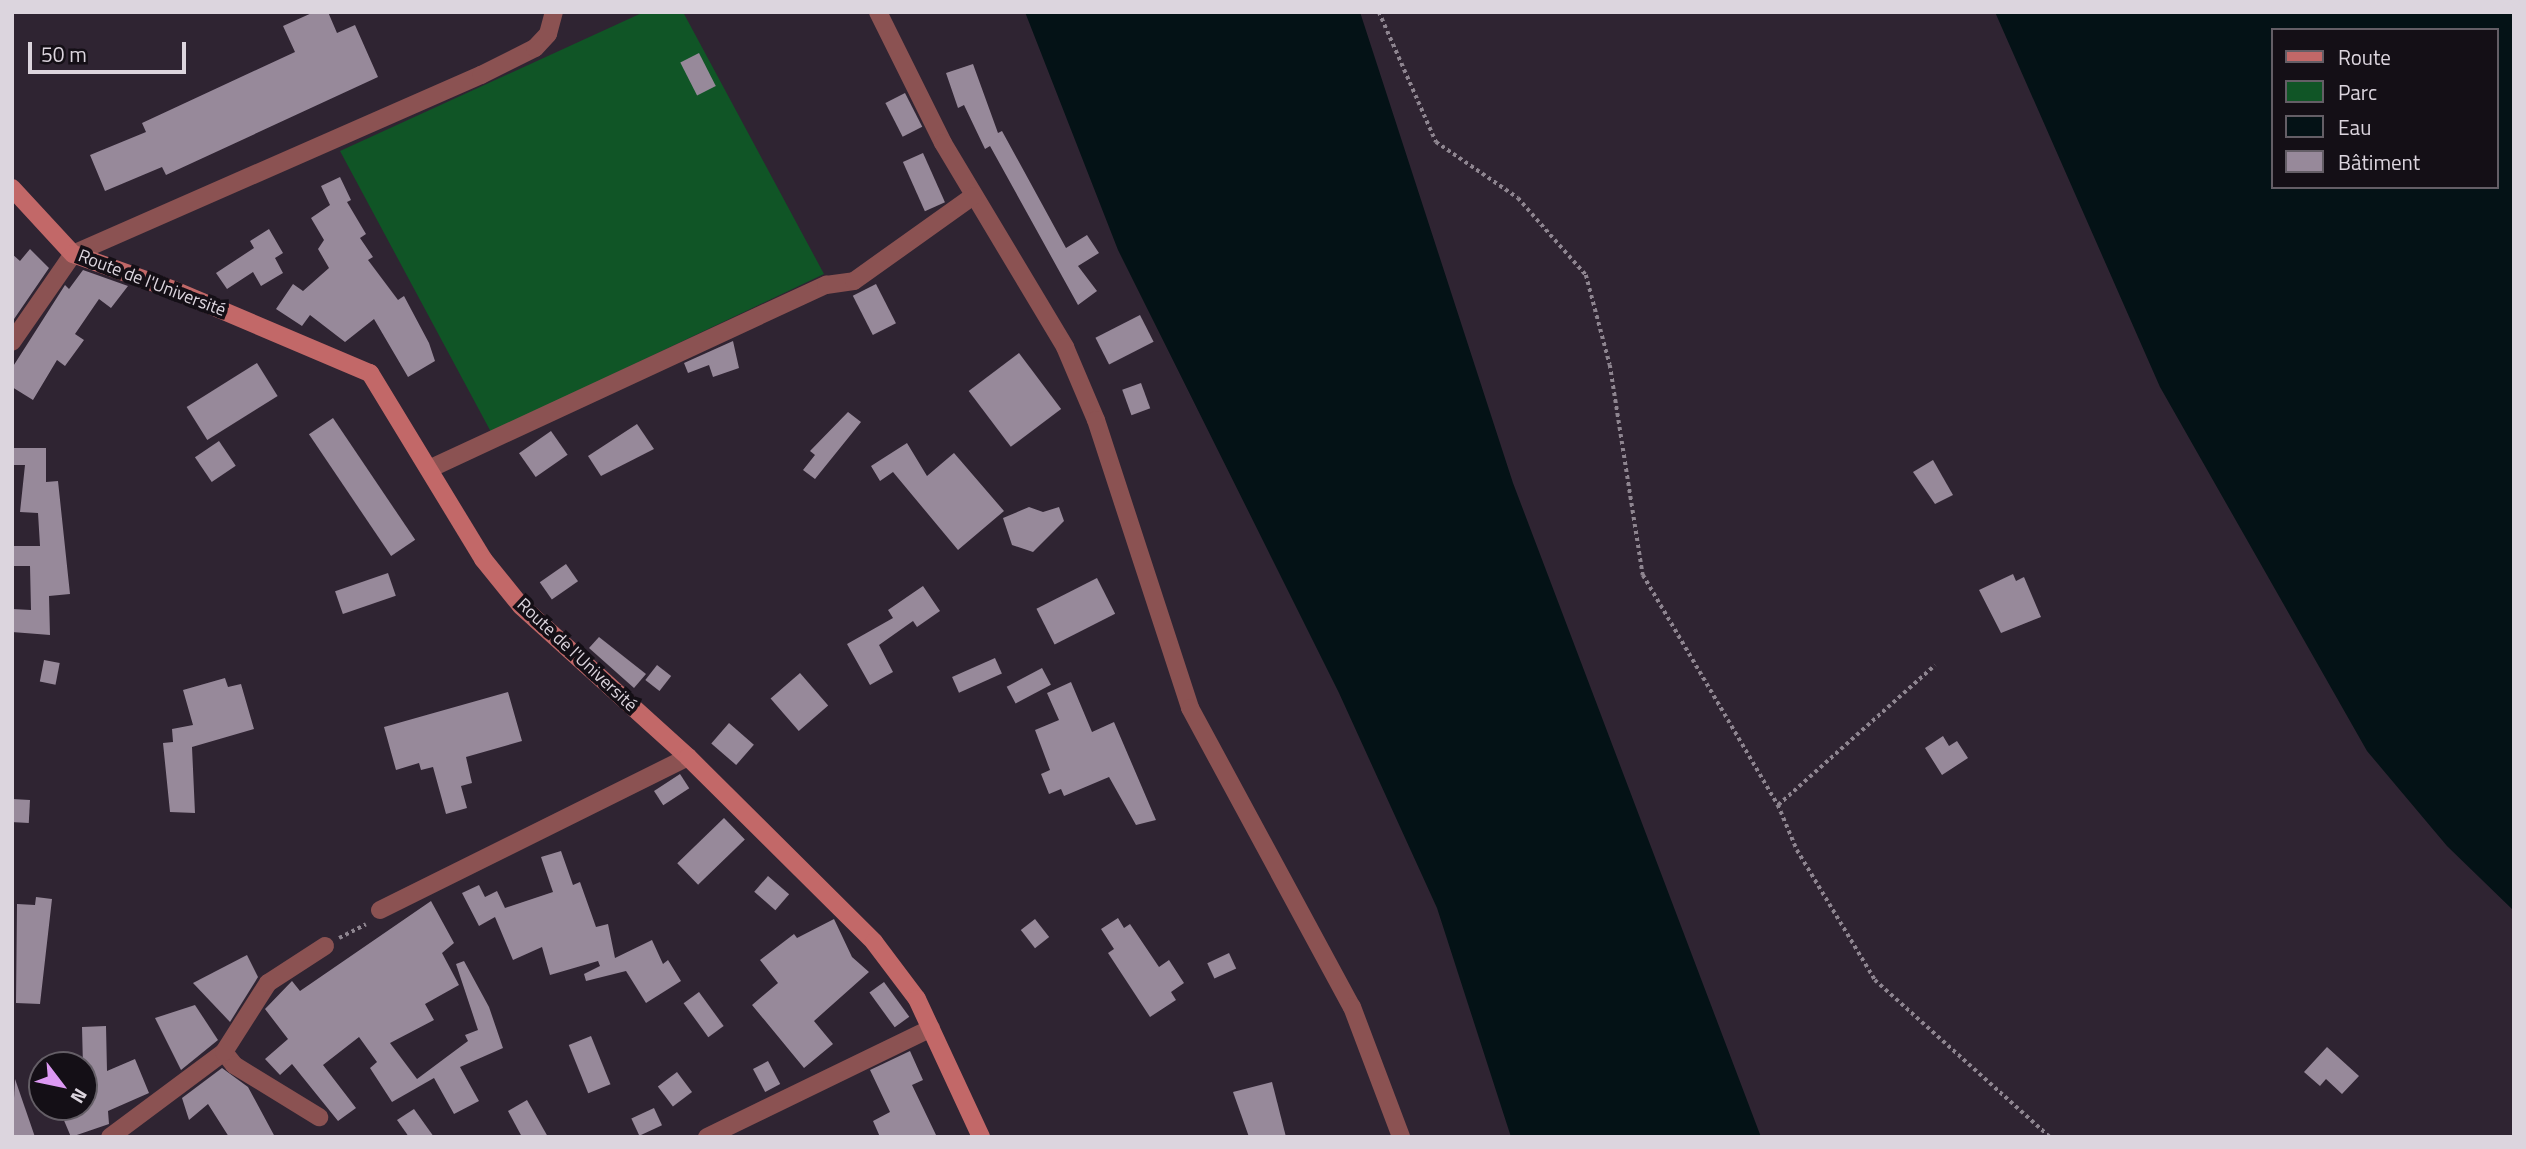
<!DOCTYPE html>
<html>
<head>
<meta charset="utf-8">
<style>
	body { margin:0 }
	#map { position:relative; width:2526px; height:1149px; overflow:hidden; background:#2f2432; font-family:"Titillium Web",sans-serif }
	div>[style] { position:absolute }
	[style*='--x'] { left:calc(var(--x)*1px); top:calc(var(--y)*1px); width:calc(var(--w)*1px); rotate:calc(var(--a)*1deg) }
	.green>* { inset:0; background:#105526 }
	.water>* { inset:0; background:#041216 }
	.building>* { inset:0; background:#97899a; transform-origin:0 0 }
	.path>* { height:3.5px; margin-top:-1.75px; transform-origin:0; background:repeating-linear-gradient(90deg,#8e8590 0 3.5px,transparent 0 7px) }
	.street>* { height:18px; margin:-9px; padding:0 9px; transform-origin:9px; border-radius:9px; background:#8b5252 }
	.secondary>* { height:18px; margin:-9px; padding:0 9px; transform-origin:9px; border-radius:9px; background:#c26868 }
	span { translate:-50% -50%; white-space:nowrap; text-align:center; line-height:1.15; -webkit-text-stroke:7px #140f16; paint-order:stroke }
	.street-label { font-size:18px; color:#dcd5de }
	.frame { position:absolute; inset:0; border:14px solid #dcd5de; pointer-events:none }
	.legend { position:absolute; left:2271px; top:28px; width:228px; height:161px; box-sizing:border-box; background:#140f16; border:2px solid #645e66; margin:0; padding:9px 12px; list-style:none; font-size:21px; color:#dcd5de }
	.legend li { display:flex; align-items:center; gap:14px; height:35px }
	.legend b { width:35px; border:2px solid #645e66 }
	.north { position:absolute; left:28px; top:1051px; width:70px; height:70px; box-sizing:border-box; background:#140f16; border:2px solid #645e66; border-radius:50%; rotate:122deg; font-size:19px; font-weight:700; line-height:28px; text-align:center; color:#dcd5de }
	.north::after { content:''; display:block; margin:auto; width:24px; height:32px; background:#dd99f3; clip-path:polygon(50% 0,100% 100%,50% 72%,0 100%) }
	.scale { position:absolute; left:28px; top:42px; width:158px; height:32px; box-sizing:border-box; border:4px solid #dcd5de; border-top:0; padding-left:9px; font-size:21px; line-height:24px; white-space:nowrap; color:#dcd5de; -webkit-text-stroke:5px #140f16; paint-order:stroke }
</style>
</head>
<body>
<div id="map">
	<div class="green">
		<i style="clip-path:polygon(644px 12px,683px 12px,824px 274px,491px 432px,340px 151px)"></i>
	</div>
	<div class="water">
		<i style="clip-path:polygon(1025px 12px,1360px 12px,1513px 483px,1761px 1137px,1511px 1137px,1437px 908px,1339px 693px,1118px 250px)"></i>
		<i style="clip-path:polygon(evenodd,1995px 12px,2514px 12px,2514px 911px,2447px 846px,2367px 751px,2160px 387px,1995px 12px,2272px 30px,2496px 30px,2496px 187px,2272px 187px,2272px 30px)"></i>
	</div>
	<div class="building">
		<i style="clip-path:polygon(314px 12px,328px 12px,337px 33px,355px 25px,378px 77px,166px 175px,162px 167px,105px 191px,90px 155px,146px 132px,142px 123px,295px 52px,283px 26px)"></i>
		<i style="left:699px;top:53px;width:37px;height:21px;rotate:63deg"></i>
		<i style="clip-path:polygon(973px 64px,998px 133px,1002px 131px,1066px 248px,1087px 235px,1099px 253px,1078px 266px,1097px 291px,1078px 305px,990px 146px,985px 149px,964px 105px,958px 108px,946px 73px)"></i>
		<i style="left:905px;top:93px;width:38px;height:22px;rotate:63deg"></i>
		<i style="left:923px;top:153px;width:54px;height:22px;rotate:66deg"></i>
		<i style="clip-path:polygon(340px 177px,351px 200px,347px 202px,366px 234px,360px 238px,373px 257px,368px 260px,398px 300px,404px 296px,429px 343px,435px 361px,408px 377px,374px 319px,345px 342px,310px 315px,302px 326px,276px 309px,293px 284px,303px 291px,329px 268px,318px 249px,324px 240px,311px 218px,330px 205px,321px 186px)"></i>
		<i style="clip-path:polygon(269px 229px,283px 253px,275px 258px,283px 273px,261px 286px,253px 272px,227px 289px,216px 273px,254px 248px,250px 241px)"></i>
		<i style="clip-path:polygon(30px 249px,49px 268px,12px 322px,12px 254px,20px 261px)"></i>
		<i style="clip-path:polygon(83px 270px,128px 286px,111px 308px,99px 299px,75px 334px,84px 340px,65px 366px,57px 360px,33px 400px,12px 387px,12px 368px,65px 285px,69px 289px)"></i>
		<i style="left:876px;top:284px;width:44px;height:26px;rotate:63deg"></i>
		<i style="left:1140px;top:315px;width:30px;height:50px;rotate:63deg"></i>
		<i style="clip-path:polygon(733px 341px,739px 368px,713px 377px,709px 365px,688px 373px,684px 363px)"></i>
		<i style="left:1019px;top:353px;width:70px;height:63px;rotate:53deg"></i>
		<i style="left:257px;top:363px;width:39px;height:83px;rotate:58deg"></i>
		<i style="left:1141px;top:383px;width:27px;height:20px;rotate:70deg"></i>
		<i style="clip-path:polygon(848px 412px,861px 422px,815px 479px,803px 470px,815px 455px,810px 451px)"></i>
		<i style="left:333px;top:418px;width:147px;height:29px;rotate:56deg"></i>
		<i style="clip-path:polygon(637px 424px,654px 449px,601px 476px,588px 456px)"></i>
		<i style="left:551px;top:431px;width:29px;height:39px;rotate:55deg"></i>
		<i style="left:219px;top:441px;width:30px;height:29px;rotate:56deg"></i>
		<i style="clip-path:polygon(907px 443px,927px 476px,954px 453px,1004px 511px,958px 550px,893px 472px,880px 481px,871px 466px)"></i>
		<i style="clip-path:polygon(12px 448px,46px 448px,46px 482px,58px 481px,70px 594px,49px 596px,50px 635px,12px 632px,12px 609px,31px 610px,30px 566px,12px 566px,12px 546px,40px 546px,38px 513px,20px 512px,25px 465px,12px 465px)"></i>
		<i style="clip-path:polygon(1933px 460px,1953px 495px,1935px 504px,1913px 472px)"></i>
		<i style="clip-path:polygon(1029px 507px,1043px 512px,1059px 507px,1064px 521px,1033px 552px,1012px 545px,1003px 518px)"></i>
		<i style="left:566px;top:564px;width:21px;height:32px;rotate:55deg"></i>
		<i style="left:388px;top:573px;width:24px;height:56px;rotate:71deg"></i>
		<i style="clip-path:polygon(2013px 574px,2016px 581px,2024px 577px,2041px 617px,2001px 633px,1979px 590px)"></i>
		<i style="left:1097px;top:578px;width:40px;height:68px;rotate:63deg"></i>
		<i style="clip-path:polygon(923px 586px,940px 611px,917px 627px,913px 621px,879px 645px,893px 672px,870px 685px,847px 644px,893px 618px,888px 610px)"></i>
		<i style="clip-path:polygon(599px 637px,646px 674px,634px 688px,589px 648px)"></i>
		<i style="left:995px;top:658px;width:17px;height:47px;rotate:66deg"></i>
		<i style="left:44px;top:660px;width:16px;height:22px;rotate:11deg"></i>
		<i style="left:657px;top:665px;width:18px;height:19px;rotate:38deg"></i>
		<i style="left:1042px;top:668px;width:19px;height:40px;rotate:62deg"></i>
		<i style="left:800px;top:673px;width:43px;height:39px;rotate:49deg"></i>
		<i style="clip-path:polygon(225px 678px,228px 687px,241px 684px,254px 729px,192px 747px,195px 813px,170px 812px,163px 743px,173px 742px,172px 729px,193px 725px,183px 690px)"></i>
		<i style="clip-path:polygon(1071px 682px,1092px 732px,1114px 722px,1156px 820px,1136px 825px,1109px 777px,1064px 796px,1061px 789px,1049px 794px,1041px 774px,1050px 770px,1035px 730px,1059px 720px,1047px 693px)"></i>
		<i style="clip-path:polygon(508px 692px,522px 741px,466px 757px,472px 783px,461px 786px,467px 808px,446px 814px,433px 767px,421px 770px,419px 763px,396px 770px,384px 727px)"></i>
		<i style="left:729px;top:723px;width:33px;height:27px;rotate:41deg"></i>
		<i style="clip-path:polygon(1943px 736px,1949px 746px,1957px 741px,1968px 758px,1942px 775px,1925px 748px)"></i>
		<i style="left:680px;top:774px;width:17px;height:31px;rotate:57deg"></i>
		<i style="left:12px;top:799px;width:18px;height:23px;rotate:3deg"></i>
		<i style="left:724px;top:818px;width:30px;height:65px;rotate:46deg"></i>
		<i style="clip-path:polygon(561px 851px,573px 885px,580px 882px,596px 927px,608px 924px,615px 958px,652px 940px,663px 964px,668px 960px,681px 981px,646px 1003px,626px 971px,586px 981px,584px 974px,600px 966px,598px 961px,550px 975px,542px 947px,513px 960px,495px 917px,479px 926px,462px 893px,479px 885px,485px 897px,497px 891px,505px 908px,553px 892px,541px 857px)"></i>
		<i style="left:768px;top:876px;width:28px;height:21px;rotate:41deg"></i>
		<i style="clip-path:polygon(36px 897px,52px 899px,40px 1004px,16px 1003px,17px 904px,35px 905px)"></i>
		<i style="clip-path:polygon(431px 901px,454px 943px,442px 953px,459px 985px,425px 1004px,434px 1020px,390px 1043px,417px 1079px,468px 1041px,465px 1035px,478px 1030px,456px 964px,464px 961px,489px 1007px,503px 1048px,460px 1067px,479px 1101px,454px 1114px,434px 1078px,392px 1102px,370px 1068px,377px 1062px,359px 1037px,323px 1065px,356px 1108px,338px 1121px,292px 1064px,280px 1075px,265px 1059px,288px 1039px,265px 1009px,292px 981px,300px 991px)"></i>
		<i style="clip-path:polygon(1118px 918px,1124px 928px,1130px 924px,1159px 967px,1169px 960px,1184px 983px,1171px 992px,1176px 1000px,1150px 1017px,1108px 953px,1114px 949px,1101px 929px)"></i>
		<i style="clip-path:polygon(834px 919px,852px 957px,869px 972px,814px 1021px,833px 1044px,804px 1068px,752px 1005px,778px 983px,760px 960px,794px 934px,797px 938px)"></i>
		<i style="left:1035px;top:919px;width:23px;height:18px;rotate:52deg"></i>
		<i style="left:1229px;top:953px;width:17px;height:24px;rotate:65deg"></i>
		<i style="clip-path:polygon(247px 955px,258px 977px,230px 1022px,193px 983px)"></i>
		<i style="left:884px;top:982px;width:43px;height:18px;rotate:54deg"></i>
		<i style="left:699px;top:992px;width:42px;height:19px;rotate:54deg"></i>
		<i style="clip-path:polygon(195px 1005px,218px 1040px,181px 1070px,155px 1018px)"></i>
		<i style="clip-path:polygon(106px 1026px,107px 1071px,135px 1059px,149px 1093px,108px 1111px,109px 1124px,71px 1137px,60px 1111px,84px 1107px,82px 1027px)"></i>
		<i style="left:591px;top:1036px;width:52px;height:24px;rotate:68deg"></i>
		<i style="clip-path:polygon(2327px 1047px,2359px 1076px,2342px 1094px,2326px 1079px,2320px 1086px,2304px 1072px)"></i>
		<i style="clip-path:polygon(910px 1051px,923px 1080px,912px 1085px,937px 1137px,880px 1137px,873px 1121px,890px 1112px,870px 1070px)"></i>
		<i style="left:768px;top:1061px;width:26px;height:17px;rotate:62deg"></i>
		<i style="clip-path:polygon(222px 1068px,248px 1087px,275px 1137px,229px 1137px,208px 1104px,189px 1120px,182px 1098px)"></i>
		<i style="left:677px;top:1072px;width:25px;height:24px;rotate:53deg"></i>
		<i style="clip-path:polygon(15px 1079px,35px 1137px,12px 1137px)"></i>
		<i style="clip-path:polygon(1272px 1082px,1286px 1137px,1249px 1137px,1233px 1092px)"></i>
		<i style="clip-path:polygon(527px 1100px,548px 1137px,522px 1137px,508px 1111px)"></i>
		<i style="left:654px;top:1108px;width:19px;height:25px;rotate:65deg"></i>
		<i style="clip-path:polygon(414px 1109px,434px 1137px,409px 1137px,397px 1120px)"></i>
	</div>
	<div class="path">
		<i style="--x:1379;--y:12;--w:142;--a:66.3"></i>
		<i style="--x:1436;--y:142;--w:99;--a:34.3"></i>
		<i style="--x:1518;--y:198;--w:103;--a:48.6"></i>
		<i style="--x:1586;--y:275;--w:93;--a:75.1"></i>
		<i style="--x:1610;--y:365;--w:213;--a:81.1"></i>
		<i style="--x:1643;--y:575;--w:267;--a:59.6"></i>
		<i style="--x:1778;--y:805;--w:49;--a:67.1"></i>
		<i style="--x:1797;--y:850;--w:152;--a:59"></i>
		<i style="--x:1875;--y:980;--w:235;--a:41.9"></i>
		<i style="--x:1778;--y:805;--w:210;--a:-41.7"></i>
		<i style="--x:339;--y:938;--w:30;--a:-27"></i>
	</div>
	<div class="street">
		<i style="--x:878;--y:12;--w:146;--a:63.6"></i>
		<i style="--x:943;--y:143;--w:238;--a:59.1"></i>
		<i style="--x:1065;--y:347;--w:79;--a:67"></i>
		<i style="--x:1096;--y:420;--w:303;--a:71.9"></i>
		<i style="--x:1190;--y:708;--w:340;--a:61.6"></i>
		<i style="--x:1352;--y:1007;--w:139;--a:69.3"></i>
		<i style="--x:12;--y:342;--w:107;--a:-55.3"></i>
		<i style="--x:73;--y:254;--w:446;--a:-23.7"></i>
		<i style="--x:481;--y:75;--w:60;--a:-26.6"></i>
		<i style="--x:535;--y:48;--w:19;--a:-47"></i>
		<i style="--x:548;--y:34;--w:23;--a:-75"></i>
		<i style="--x:429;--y:469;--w:438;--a:-24.9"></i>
		<i style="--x:826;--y:285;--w:28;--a:-8"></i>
		<i style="--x:854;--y:281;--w:146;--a:-35.5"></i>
		<i style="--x:380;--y:910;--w:344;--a:-26.4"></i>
		<i style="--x:224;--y:1052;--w:16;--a:52"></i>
		<i style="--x:234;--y:1065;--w:100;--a:31.5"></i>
		<i style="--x:110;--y:1137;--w:142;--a:-36.7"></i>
		<i style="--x:224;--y:1052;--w:82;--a:-57.5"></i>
		<i style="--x:268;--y:983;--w:68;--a:-33"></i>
		<i style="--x:707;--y:1137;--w:249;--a:-25.9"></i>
	</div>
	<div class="secondary">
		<i style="--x:12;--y:188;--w:90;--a:47.3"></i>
		<i style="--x:73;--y:254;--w:107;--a:19.6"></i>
		<i style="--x:174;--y:290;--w:213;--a:23"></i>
		<i style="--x:370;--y:373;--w:218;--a:58.7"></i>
		<i style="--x:483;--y:559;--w:60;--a:51"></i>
		<i style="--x:521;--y:606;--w:225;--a:42.1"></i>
		<i style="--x:688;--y:757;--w:262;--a:44.8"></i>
		<i style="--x:874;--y:942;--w:71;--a:53"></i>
		<i style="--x:917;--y:999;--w:152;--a:65.1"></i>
	</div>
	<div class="street-label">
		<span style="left:152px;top:283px;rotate:21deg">Route de l'Université</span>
		<span style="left:577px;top:655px;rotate:43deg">Route de l'Université</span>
	</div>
	<div class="frame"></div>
	<ul class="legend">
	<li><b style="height:9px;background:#c26868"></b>Route</li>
	<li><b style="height:19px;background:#105526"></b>Parc</li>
	<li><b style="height:19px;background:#041216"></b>Eau</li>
	<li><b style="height:19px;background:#97899a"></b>Bâtiment</li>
	</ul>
	<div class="north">N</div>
	<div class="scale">50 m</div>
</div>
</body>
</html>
